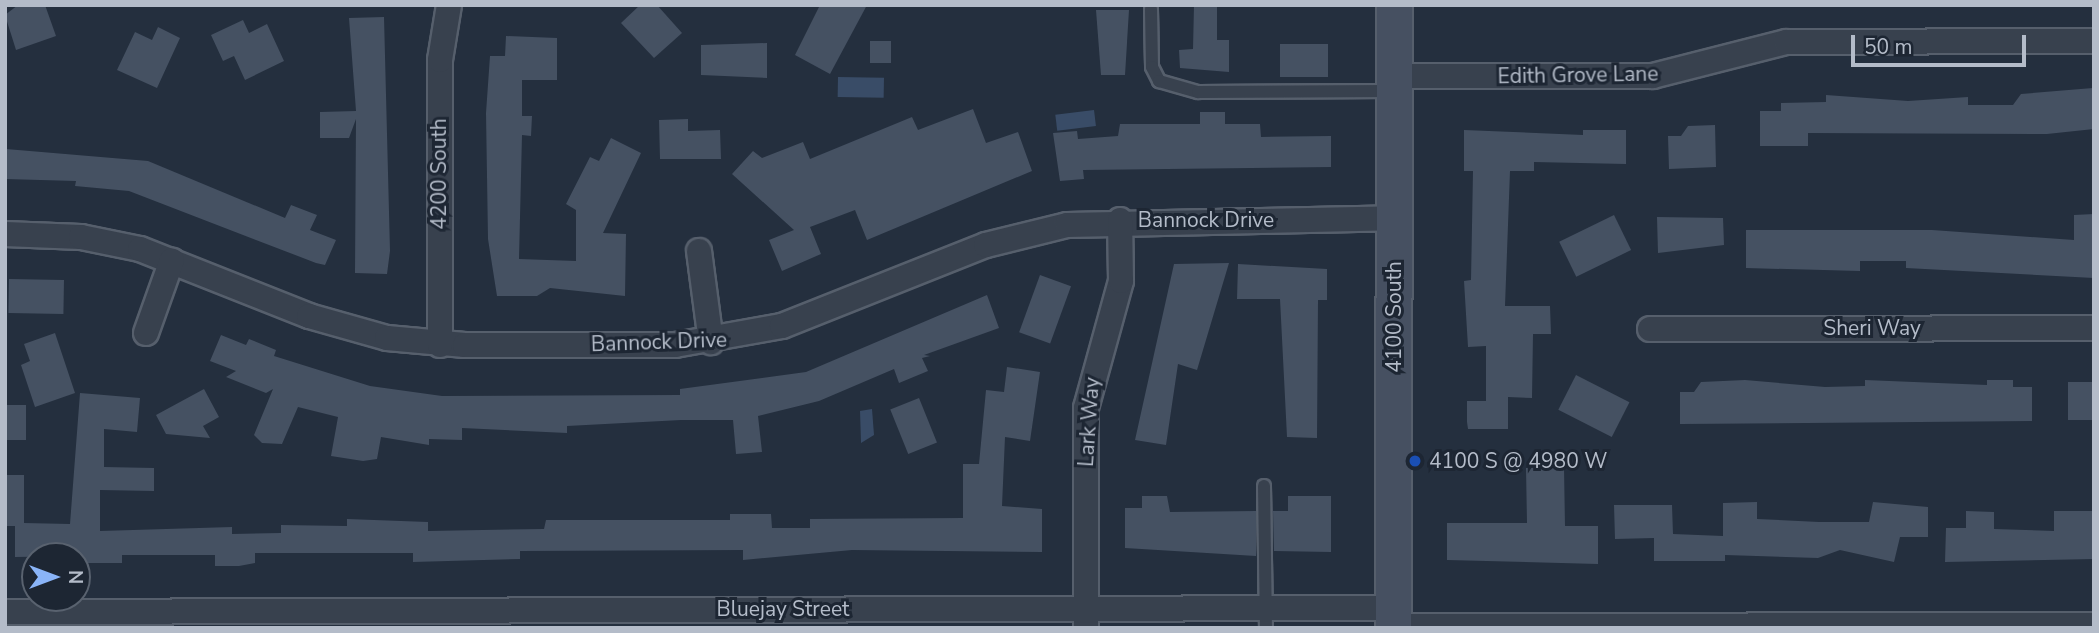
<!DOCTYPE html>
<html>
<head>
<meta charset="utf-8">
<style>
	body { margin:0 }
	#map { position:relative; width:2099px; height:633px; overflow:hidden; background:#242f3e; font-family:"Nunito Sans",sans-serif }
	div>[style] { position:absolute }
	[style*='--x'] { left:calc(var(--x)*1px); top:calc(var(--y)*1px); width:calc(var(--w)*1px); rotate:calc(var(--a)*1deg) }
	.water>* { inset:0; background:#394c67; transform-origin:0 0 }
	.building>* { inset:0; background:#455162; transform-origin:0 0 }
	.roads { filter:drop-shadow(2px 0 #565f6c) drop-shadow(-2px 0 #565f6c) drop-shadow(0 2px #565f6c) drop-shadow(0 -2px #565f6c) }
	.service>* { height:12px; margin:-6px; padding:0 6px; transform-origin:6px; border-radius:6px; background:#38414e }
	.minor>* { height:24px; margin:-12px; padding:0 12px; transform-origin:12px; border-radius:12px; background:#38414e }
	.secondary>* { height:35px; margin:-17.5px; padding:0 17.5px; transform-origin:17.5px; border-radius:17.5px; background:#465061 }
	.dots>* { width:19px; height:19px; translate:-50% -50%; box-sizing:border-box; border:4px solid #1d2633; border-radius:50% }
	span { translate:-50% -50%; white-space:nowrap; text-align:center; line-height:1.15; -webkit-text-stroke:6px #1d2633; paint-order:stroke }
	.street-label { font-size:21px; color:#b4bcc9 }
	.poi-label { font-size:21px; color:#b4bcc9 }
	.left { translate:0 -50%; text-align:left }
	.frame { position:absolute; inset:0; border:7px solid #b4bcc9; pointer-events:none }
	.north { position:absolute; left:21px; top:542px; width:70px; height:70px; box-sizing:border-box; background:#1d2633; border:2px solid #59626f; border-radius:50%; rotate:90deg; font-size:19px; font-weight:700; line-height:28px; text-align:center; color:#b4bcc9 }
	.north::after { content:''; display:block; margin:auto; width:24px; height:32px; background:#8ab4f8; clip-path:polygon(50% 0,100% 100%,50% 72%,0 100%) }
	.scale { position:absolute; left:1851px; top:35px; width:175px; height:32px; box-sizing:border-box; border:4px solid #b4bcc9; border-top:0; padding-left:9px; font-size:21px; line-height:24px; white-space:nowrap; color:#b4bcc9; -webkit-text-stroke:5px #1d2633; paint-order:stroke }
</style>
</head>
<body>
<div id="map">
	<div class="water">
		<i style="left:838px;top:77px;width:46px;height:20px;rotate:1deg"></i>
		<i style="left:1094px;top:110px;width:16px;height:39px;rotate:83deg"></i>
		<i style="clip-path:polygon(872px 409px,874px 435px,861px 443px,860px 411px)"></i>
	</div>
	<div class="building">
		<i style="clip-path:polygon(18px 5px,45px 5px,56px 36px,16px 50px,5px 15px)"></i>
		<i style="clip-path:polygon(640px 5px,657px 5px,682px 33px,654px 58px,621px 23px)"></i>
		<i style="clip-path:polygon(820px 5px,867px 5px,830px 74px,795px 55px)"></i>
		<i style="clip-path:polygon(1194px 5px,1217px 5px,1217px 40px,1229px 40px,1229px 72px,1180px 68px,1179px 50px,1193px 49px)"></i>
		<i style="clip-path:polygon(1096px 10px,1129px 10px,1125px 75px,1101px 75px)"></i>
		<i style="clip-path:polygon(384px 17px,390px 251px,387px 274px,355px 273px,356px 119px,349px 138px,320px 138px,320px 112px,356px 111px,349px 18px)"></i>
		<i style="clip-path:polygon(243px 20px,249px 33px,267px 24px,284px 61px,245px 80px,234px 56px,223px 61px,211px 35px)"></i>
		<i style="clip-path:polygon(158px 27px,180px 38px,157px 88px,117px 70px,135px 32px,152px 40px)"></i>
		<i style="clip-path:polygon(506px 36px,557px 38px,557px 80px,522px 80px,522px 116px,532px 116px,531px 136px,522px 135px,519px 259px,576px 261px,576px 210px,566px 204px,590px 157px,599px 161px,611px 138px,641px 153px,603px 233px,626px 234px,625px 296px,550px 288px,537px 296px,497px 296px,488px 239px,486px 113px,490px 56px,505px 56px)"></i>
		<i style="left:870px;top:41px;width:21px;height:22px"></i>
		<i style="clip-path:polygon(767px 43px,767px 78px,701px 75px,701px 45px)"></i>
		<i style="left:1280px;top:44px;width:48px;height:33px"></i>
		<i style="clip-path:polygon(2093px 88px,2094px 129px,2047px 134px,1808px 133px,1808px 146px,1760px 146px,1760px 111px,1781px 111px,1781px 103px,1826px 102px,1826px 95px,1908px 101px,1968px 97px,1968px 105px,2013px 105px,2021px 94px)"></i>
		<i style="clip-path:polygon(973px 109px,986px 143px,1018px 132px,1032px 171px,867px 240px,855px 210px,810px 227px,821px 254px,782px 271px,769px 240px,794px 230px,732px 174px,753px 151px,762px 158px,803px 142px,810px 159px,912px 117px,918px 130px)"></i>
		<i style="clip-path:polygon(1200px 112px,1225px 112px,1225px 124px,1260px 124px,1261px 137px,1331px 136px,1331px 167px,1083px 170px,1084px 179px,1060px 181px,1053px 133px,1077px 131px,1078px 139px,1118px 136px,1120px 124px,1200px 124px)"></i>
		<i style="clip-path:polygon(688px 119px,688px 131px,720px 130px,721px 159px,660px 159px,659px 120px)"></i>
		<i style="clip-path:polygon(1715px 125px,1716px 167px,1669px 169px,1668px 136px,1681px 136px,1688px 126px)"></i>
		<i style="clip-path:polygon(1464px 130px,1583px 135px,1583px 130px,1626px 130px,1626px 164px,1534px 162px,1534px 171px,1510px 171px,1505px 306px,1550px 306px,1551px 334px,1533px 334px,1532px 398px,1508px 397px,1508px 429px,1468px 429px,1467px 422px,1467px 401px,1486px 401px,1486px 346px,1468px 347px,1464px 281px,1471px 280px,1473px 171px,1464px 171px)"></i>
		<i style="clip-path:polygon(6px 149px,148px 161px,285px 218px,291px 205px,317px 215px,310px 230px,336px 240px,325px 265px,316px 263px,129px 191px,75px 186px,76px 181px,5px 179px)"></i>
		<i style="clip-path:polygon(2094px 214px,2094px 278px,1906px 268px,1906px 261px,1860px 261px,1860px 271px,1746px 268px,1746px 230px,1932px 230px,2074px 240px,2074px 215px)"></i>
		<i style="left:1614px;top:215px;width:39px;height:61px;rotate:64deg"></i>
		<i style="clip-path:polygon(1657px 217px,1723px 218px,1724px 245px,1658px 253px)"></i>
		<i style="clip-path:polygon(1229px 263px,1197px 370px,1178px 364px,1166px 445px,1135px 440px,1174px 264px)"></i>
		<i style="clip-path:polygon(1238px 264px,1327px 269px,1327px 300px,1318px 300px,1317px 438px,1287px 437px,1280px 299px,1237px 299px)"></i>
		<i style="left:1040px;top:275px;width:33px;height:61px;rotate:20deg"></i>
		<i style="left:9px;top:279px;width:55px;height:34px;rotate:1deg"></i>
		<i style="clip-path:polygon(987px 295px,999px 328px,924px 355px,930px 356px,922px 358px,928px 371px,899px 383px,894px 369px,819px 401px,758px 416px,762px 452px,736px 454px,733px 420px,681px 420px,567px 426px,567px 433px,462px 428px,462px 440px,429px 439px,429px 445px,381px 437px,377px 459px,363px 461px,331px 456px,338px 417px,298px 407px,282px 444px,262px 443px,254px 435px,273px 389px,266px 393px,226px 377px,236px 371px,210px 361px,221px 335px,246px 345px,249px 339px,276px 350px,274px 356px,370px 386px,442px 396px,680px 395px,680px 389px,806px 372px)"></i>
		<i style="clip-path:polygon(55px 333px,75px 393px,35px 407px,21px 365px,30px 361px,24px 344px)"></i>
		<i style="clip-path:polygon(1007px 367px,1040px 372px,1030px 441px,1005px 437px,1002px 506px,1042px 509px,1042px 552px,852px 550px,743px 560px,743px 550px,520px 551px,520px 559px,413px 562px,413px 553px,255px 553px,255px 563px,239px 566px,215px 566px,215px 555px,122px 555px,122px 563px,81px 563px,81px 556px,15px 557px,15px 526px,5px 526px,5px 475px,24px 475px,24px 523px,70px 524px,80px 393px,140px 398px,137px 432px,104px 429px,104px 467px,154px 468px,154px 491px,100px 490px,100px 531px,232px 527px,232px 534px,281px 533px,281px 525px,347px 526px,347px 519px,428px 522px,428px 531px,544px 529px,546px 520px,730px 520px,730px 514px,771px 514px,772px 528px,810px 528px,810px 519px,963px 518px,963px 464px,979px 464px,986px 390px,1004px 392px)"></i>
		<i style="left:1576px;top:375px;width:60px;height:39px;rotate:27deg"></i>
		<i style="clip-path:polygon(1745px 380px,1825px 387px,1865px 386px,1865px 380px,1987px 385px,1987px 380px,2013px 380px,2013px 387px,2032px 387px,2032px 421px,1680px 424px,1680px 392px,1694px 392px,1701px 382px)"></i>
		<i style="left:2068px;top:382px;width:26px;height:38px"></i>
		<i style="clip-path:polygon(204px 389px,219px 417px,203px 426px,210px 438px,166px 434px,156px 415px)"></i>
		<i style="left:919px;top:398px;width:48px;height:31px;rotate:68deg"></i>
		<i style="left:5px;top:405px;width:21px;height:35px"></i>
		<i style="clip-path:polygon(1564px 467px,1565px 526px,1598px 526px,1598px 564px,1447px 560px,1447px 523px,1527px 523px,1526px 468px)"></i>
		<i style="clip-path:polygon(1142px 496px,1167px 496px,1170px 512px,1256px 511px,1256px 556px,1125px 548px,1125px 508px,1142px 508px)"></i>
		<i style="clip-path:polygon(1288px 496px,1331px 496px,1331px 552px,1274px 551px,1273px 511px,1288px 511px)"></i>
		<i style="clip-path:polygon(1757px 502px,1757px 519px,1819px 522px,1869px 522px,1873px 502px,1928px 507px,1928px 537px,1900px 537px,1894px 562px,1840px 550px,1818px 558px,1725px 555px,1725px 561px,1654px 561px,1654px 538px,1615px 539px,1614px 505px,1672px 505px,1673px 534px,1723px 536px,1723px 503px)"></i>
		<i style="clip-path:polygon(1966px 511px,1994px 512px,1994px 529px,2054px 531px,2054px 511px,2093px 511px,2094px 559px,1945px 562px,1946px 528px,1966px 528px)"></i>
	</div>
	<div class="roads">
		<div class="service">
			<i style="--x:1151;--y:9;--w:58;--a:89"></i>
			<i style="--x:1152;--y:67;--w:16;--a:63"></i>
			<i style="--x:1159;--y:81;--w:41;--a:15.8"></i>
			<i style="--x:1198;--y:92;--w:192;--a:-0.3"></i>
			<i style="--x:1264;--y:486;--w:142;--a:89.2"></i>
		</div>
		<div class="minor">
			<i style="--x:1394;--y:76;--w:259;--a:0"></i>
			<i style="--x:1653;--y:76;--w:137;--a:-14.3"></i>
			<i style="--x:1786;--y:42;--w:308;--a:-0.2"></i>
			<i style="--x:5;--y:234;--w:76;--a:2.3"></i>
			<i style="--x:81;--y:237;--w:60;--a:11.5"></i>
			<i style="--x:140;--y:249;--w:182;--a:21.6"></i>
			<i style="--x:309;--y:316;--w:81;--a:15.8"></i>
			<i style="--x:387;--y:338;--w:78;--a:5.1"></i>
			<i style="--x:465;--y:345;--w:210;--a:0"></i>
			<i style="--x:675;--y:345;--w:109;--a:-10.1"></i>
			<i style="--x:782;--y:326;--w:219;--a:-21.7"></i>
			<i style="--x:986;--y:245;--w:83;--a:-13.9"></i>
			<i style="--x:1067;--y:225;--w:327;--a:-1.2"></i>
			<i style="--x:699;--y:251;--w:92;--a:82.5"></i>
			<i style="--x:1650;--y:329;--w:444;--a:-0.1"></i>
			<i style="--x:146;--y:333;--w:77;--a:-70.4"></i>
			<i style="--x:440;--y:345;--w:285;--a:-90"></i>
			<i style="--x:440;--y:60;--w:56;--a:-80.7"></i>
			<i style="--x:5;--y:612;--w:1388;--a:-0.17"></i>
			<i style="--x:1393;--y:626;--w:701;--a:-0.08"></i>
			<i style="--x:1086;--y:628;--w:220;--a:-90"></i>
			<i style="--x:1086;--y:408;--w:132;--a:-74.6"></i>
			<i style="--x:1121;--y:281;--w:61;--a:-90.9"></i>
		</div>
		<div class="secondary">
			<i style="--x:1393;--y:628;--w:623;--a:-89.91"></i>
		</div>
	</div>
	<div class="dots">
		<i style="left:1415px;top:461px;background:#1a4fb4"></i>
	</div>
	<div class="street-label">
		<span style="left:1578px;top:75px;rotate:-1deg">Edith Grove Lane</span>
		<span style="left:439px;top:174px;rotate:-90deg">4200 South</span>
		<span style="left:1206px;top:220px">Bannock Drive</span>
		<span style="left:1394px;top:317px;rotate:-90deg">4100 South</span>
		<span style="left:1872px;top:328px">Sheri Way</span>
		<span style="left:659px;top:342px;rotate:-2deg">Bannock Drive</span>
		<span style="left:1089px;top:422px;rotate:-86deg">Lark Way</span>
		<span style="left:783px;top:609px">Bluejay Street</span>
	</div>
	<div class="poi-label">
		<span class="left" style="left:1429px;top:461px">4100 S @ 4980 W</span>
	</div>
	<div class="frame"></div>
	<div class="north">N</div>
	<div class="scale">50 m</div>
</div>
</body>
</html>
